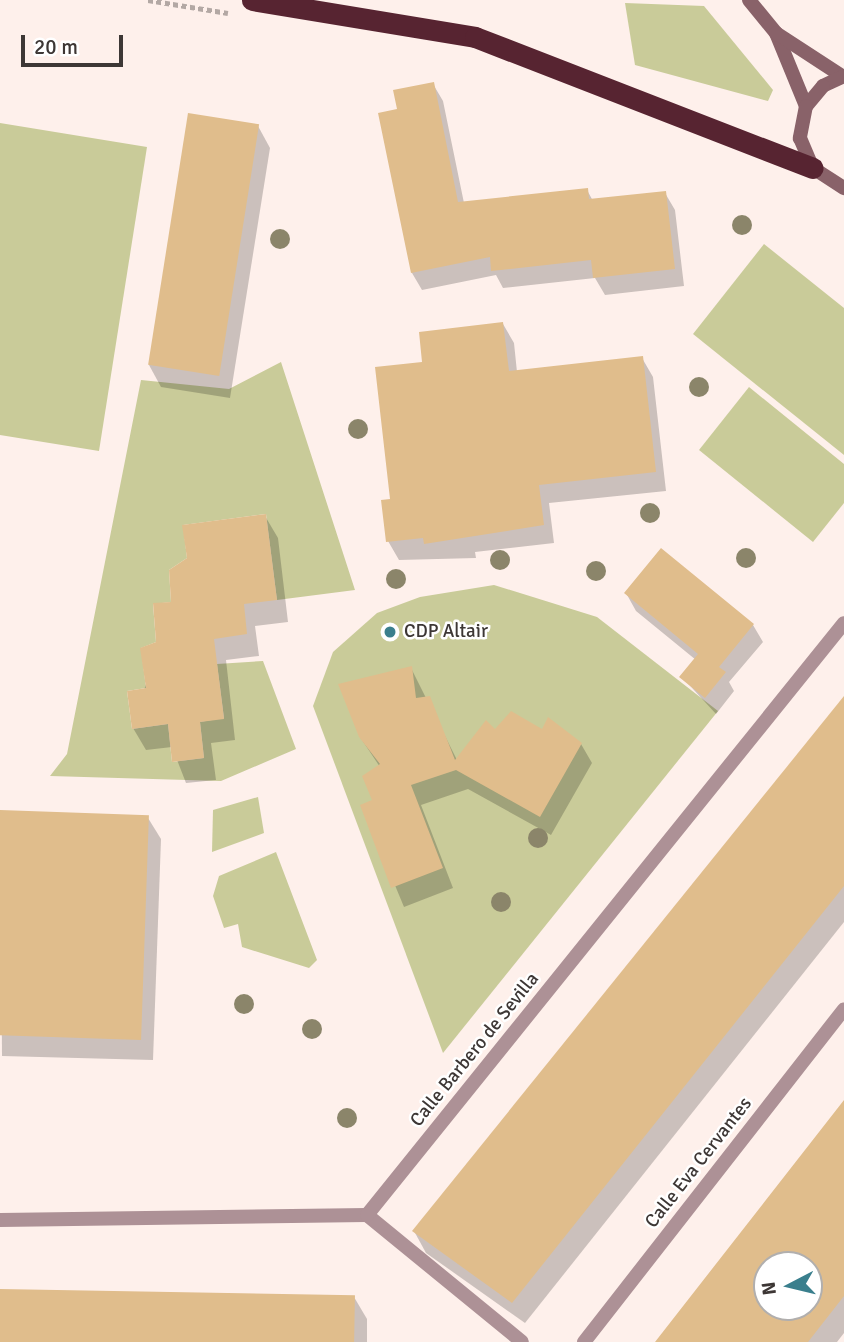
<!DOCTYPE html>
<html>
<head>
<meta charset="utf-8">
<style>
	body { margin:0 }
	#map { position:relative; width:844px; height:1342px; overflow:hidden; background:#fef0eb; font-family:Signika,sans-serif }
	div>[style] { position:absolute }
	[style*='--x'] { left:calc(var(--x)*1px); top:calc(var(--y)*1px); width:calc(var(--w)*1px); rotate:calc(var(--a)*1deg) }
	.green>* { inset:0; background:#c9cb99 }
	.shadow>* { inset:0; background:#0003 }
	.building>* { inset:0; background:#e0bd8c; transform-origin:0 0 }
	.path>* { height:4.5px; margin-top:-2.25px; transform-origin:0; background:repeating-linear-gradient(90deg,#b3a8a4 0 5px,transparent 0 8.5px) }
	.minor>* { height:14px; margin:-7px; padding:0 7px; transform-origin:7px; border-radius:7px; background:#ad9196 }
	.secondary>* { height:14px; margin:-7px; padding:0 7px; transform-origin:7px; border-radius:7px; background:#896269 }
	.motorway>* { height:21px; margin:-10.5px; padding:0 10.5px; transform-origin:10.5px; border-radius:10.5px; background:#572431 }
	.trees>* { width:20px; height:20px; margin:-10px; border-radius:50%; background:#8b856a }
	.dots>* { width:19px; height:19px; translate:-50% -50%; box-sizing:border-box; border:4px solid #fff; border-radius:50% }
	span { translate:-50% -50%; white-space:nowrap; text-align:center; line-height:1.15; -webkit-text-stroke:5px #fff; paint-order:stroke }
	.poi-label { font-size:19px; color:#3d3735 }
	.left { translate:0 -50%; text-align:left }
	.street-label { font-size:19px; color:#3d3735 }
	.north { position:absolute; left:753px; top:1251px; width:70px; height:70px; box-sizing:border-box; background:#fff; border:2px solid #b1afae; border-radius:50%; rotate:263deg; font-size:19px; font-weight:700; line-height:28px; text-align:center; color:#3d3735 }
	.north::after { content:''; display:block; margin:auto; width:24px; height:32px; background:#3a7f8d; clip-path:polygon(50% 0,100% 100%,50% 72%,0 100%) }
	.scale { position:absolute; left:21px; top:35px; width:102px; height:32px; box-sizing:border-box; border:4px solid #3d3735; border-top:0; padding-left:9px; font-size:21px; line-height:24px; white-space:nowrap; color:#3d3735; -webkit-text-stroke:5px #fff; paint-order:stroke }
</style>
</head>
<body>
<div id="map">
	<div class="green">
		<i style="clip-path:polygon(625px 3px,704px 6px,773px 90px,768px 101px,635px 65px)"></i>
		<i style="clip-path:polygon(0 123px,147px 147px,99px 451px,0 435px)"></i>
		<i style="clip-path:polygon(764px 244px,844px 308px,844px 455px,693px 334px)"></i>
		<i style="clip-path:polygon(281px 362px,355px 590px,277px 600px,266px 514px,183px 525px,187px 558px,169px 570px,171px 602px,153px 604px,156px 642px,141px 648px,146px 688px,127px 691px,132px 729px,168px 724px,172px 762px,204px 758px,200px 722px,224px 718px,217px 664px,263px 661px,296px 749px,221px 781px,50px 776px,67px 754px,141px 380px,229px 389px)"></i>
		<i style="clip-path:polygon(749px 387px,844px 464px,844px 503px,813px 542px,699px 450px)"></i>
		<i style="clip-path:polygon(494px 585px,597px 617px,718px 711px,443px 1053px,313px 706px,333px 652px,377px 613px,420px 597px)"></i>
		<i style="clip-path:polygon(258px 797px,264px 833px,212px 852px,213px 810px)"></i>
		<i style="clip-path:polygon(276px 852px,317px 960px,309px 968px,242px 947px,238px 924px,224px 928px,213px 896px,219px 876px)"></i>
	</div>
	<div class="shadow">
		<i style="clip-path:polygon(433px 84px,443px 101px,464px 203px,587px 190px,593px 201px,665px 193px,675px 210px,684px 286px,605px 295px,595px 278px,503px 288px,496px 275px,422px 290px,412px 273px,399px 111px)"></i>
		<i style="clip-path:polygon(258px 126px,270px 148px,230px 398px,161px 387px,149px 365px)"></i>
		<i style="clip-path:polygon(503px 324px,514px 343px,517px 372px,642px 358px,653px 377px,666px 491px,549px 503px,554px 543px,475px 552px,476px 558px,399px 560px,388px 541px,392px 500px,424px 363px)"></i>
		<i style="clip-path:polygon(265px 516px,278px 538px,288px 622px,255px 626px,259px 656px,226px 660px,235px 740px,211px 743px,216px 780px,186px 783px,172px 747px,146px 750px,133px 728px,158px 643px,173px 604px)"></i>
		<i style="clip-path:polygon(626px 593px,753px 625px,763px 642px,729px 682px,734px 691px,716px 714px,682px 677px,696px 660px,636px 611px)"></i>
		<i style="clip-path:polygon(411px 668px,457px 760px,495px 732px,543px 732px,581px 744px,592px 763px,551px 835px,468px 789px,421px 805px,453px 888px,404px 907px,362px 806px,374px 801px,380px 767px,360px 737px)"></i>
		<i style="clip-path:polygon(844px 699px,844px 922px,525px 1323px,426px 1253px,414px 1231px)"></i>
		<i style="clip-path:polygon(0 812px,148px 818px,161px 839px,153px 1060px,2px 1056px)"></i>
		<i style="clip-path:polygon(evenodd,844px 1103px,844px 1333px,837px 1342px,657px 1342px,844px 1103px,767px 1265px,809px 1265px,809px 1307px,767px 1307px,767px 1265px)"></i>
		<i style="clip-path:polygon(0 1291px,354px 1297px,367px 1319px,367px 1342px,0 1342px)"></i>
	</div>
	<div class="building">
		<i style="clip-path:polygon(434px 82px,458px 202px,588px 188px,589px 199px,666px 191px,675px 269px,593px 278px,591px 260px,491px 271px,490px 257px,411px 273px,378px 113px,397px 109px,393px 90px)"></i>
		<i style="left:188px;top:113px;width:72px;height:255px;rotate:9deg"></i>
		<i style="clip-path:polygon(503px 322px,509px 371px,643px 356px,656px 472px,539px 485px,544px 525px,424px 544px,423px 538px,386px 542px,381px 500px,390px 499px,375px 367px,422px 362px,419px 332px)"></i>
		<i style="clip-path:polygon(266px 514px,277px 600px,244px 604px,247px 634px,214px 639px,224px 719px,200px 722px,204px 758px,172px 762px,168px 724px,132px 729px,127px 691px,146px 688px,140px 648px,156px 642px,153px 603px,171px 602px,169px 570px,187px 558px,182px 525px)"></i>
		<i style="clip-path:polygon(661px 548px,754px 624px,719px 667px,726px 672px,705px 698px,679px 677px,698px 654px,624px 593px)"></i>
		<i style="clip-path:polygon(412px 666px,416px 698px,430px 696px,455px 760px,486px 720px,495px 729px,511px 711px,542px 729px,548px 717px,582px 743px,540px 817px,456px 770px,411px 785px,443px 868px,391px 888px,360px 805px,372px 800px,362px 776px,380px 764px,359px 737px,338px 684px)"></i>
		<i style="clip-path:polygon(844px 696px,844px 886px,512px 1303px,412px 1231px)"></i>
		<i style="left:0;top:810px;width:149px;height:225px;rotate:2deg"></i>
		<i style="clip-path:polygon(evenodd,844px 1100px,844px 1296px,808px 1342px,655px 1342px,844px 1100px,767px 1265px,809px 1265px,809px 1307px,767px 1307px,767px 1265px)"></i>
		<i style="left:0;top:1289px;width:355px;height:53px;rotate:1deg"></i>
	</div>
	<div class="path">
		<i style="--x:148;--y:0;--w:81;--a:9.2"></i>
	</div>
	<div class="minor">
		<i style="--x:367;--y:1215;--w:200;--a:39.3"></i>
		<i style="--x:0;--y:1220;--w:367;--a:-0.8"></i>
		<i style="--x:367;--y:1215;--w:760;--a:-51.14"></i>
		<i style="--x:584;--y:1342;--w:422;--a:-52"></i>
	</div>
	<div class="secondary">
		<i style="--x:749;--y:0;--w:43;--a:50.7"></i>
		<i style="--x:776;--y:33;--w:79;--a:67.7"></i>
		<i style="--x:776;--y:33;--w:79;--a:33.1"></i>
		<i style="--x:844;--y:76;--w:23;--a:155"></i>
		<i style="--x:823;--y:86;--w:26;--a:130"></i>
		<i style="--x:806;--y:106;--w:33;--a:101"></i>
		<i style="--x:800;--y:138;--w:33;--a:67"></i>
		<i style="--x:813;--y:168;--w:37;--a:33"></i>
	</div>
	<div class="motorway">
		<i style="--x:252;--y:0;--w:226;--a:9.4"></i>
		<i style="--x:475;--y:37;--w:362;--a:21.2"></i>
	</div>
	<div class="trees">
		<i style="left:742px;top:225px"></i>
		<i style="left:280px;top:239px"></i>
		<i style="left:699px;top:387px"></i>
		<i style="left:358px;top:429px"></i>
		<i style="left:650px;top:513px"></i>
		<i style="left:746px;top:558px"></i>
		<i style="left:500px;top:560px"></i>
		<i style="left:596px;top:571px"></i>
		<i style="left:396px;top:579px"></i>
		<i style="left:538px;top:838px"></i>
		<i style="left:501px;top:902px"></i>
		<i style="left:244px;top:1004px"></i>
		<i style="left:312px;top:1029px"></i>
		<i style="left:347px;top:1118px"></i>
	</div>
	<div class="dots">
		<i style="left:390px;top:632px;background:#3a7f8d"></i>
	</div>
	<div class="poi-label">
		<span class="left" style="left:404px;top:632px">CDP Altair</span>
	</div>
	<div class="street-label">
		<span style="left:475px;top:1050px;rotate:-51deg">Calle Barbero de Sevilla</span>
		<span style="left:699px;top:1163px;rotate:-52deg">Calle Eva Cervantes</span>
	</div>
	<div class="north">N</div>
	<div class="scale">20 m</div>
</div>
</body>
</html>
